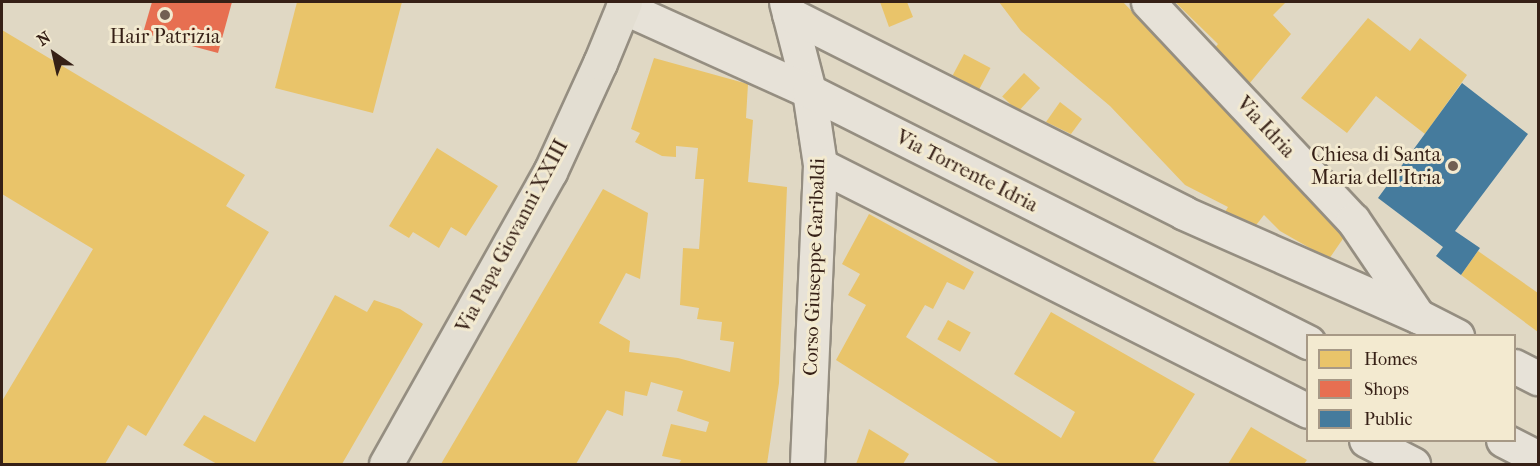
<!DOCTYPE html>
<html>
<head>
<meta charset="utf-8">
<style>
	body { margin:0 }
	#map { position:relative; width:1540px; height:466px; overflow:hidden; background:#e0d8c4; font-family:"IM FELL French Canon",serif }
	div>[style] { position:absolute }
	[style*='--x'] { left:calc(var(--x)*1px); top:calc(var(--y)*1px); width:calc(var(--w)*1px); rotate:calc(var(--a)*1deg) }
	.homes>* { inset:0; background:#e9c46a; transform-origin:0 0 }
	.shops>* { inset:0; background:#e76f51 }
	.public>* { inset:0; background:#457b9d }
	.roads { filter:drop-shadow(2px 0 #958e81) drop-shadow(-2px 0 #958e81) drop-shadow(0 2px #958e81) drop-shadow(0 -2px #958e81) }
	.minor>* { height:33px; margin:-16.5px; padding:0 16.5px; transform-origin:16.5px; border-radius:16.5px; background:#e7e2d8 }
	.primary>* { height:33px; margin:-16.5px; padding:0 16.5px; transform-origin:16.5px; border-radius:16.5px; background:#e3ded2 }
	.dots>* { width:16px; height:16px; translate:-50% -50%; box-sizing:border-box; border:3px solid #f3ead0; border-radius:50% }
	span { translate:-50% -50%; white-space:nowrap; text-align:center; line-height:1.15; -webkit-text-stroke:6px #f3ead0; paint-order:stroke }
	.poi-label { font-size:20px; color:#362016 }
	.right { translate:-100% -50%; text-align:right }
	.street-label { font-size:20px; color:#362016 }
	.frame { position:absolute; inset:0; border:3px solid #362016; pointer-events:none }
	.legend { position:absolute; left:1306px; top:334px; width:210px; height:108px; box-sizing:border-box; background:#f3ead0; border:2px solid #a79986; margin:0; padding:8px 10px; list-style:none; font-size:18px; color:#362016 }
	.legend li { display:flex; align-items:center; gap:12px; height:30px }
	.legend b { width:30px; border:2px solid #a79986 }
	.north { position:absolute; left:24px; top:24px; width:60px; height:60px; -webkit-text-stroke:4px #f3ead0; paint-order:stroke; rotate:326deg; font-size:16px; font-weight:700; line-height:24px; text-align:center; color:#362016 }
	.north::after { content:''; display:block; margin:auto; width:21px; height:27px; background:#362016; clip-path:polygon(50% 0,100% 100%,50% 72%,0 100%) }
</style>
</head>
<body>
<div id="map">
	<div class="homes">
		<i style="clip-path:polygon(297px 2px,402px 2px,373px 113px,275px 88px)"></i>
		<i style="clip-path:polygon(880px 2px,907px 2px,913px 17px,889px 27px)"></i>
		<i style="clip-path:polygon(999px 2px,1123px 2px,1270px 156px,1349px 230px,1329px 259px,1280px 231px,1264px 215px,1253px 229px,1225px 212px,1228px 207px,1185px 185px,1110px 106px,1021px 31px)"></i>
		<i style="clip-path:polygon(1175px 2px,1286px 2px,1273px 15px,1291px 34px,1249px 84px,1213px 50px,1218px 44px)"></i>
		<i style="clip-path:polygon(1368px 18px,1410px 51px,1420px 38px,1467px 75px,1425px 134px,1376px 96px,1347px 133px,1301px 98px)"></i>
		<i style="clip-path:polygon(2px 30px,245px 175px,226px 206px,269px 232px,146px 436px,128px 425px,105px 464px,2px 464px,2px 401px,93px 249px,2px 194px)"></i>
		<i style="left:964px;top:54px;width:30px;height:24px;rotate:28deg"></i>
		<i style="clip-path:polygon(654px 58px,748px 84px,746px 118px,753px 120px,748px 182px,787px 187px,779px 383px,767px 464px,679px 464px,681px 460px,662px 456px,671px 424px,706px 432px,709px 422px,677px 411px,683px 391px,651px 382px,647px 396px,625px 391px,623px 416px,607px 410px,576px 464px,441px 464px,603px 189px,648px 213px,640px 279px,626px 273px,599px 323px,630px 341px,629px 352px,678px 358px,730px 372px,734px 342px,720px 340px,722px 322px,697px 319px,699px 308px,680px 305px,683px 248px,699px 249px,704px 179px,695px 179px,698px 148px,676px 146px,676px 157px,662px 156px,635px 142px,640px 133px,631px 129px)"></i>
		<i style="left:1024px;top:73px;width:22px;height:32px;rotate:43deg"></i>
		<i style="clip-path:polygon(1060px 102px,1082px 119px,1071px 134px,1046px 122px)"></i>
		<i style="clip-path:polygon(437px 148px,498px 186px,466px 236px,451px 227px,439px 248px,413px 232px,409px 238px,389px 226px)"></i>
		<i style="clip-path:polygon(869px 214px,974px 272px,964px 290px,947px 282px,933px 309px,925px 305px,906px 337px,1061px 438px,1075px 412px,1014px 374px,1051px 312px,1195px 394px,1153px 461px,1159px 464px,1000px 464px,836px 360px,866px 305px,848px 295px,860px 274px,842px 264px)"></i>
		<i style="clip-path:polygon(1478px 251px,1538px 293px,1538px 332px,1461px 275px)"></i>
		<i style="clip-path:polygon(335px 295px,367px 312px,374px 300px,400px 309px,423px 324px,342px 464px,217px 464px,183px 445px,204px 415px,255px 442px)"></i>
		<i style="left:948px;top:320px;width:26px;height:22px;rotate:29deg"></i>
		<i style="clip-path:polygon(1251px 427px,1307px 460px,1304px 464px,1228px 464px)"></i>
		<i style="clip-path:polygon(869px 429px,909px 454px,903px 464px,856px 464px)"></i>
	</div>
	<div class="shops">
		<i style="clip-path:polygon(152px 2px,232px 2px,218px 53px,143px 33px)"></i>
	</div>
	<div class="public">
		<i style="clip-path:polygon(1462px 83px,1528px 134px,1455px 231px,1480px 248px,1461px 275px,1436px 256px,1443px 247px,1378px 198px)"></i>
	</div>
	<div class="roads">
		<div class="minor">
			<i style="--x:786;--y:2;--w:92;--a:75.5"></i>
			<i style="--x:809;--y:91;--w:75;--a:81.5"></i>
			<i style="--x:820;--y:165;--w:299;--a:92.5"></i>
			<i style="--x:1148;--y:2;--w:299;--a:46.8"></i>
			<i style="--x:1353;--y:220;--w:116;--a:55.9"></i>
			<i style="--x:623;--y:7;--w:204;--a:24.3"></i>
			<i style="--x:809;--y:91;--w:559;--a:26.7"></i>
			<i style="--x:789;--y:14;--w:442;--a:26.7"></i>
			<i style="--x:1184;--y:213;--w:256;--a:23.8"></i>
			<i style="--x:1418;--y:316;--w:44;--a:27.1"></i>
			<i style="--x:820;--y:165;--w:546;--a:26.75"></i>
			<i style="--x:1514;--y:366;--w:27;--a:27"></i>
			<i style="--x:1366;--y:440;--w:53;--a:27.1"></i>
			<i style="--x:1503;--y:440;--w:39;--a:27"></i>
		</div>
		<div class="primary">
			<i style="--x:386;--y:464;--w:335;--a:-60.7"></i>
			<i style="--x:550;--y:172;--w:120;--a:-65.4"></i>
			<i style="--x:600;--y:63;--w:66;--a:-67.7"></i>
		</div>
	</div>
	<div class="dots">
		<i style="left:165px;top:15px;background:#726053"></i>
		<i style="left:1453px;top:166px;background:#726053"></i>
	</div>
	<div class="poi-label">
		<span style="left:165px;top:36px">Hair Patrizia</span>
		<span class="right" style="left:1441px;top:166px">Chiesa di Santa<br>Maria dell'Itria</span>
	</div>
	<div class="street-label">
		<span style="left:1266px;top:127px;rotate:47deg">Via Idria</span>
		<span style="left:967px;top:171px;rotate:27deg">Via Torrente Idria</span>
		<span style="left:512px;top:236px;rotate:-62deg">Via Papa Giovanni XXIII</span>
		<span style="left:814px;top:267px;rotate:-88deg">Corso Giuseppe Garibaldi</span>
	</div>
	<div class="frame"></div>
	<ul class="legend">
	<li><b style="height:16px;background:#e9c46a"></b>Homes</li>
	<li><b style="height:16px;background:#e76f51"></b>Shops</li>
	<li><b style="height:16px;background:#457b9d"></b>Public</li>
	</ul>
	<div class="north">N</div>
</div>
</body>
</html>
